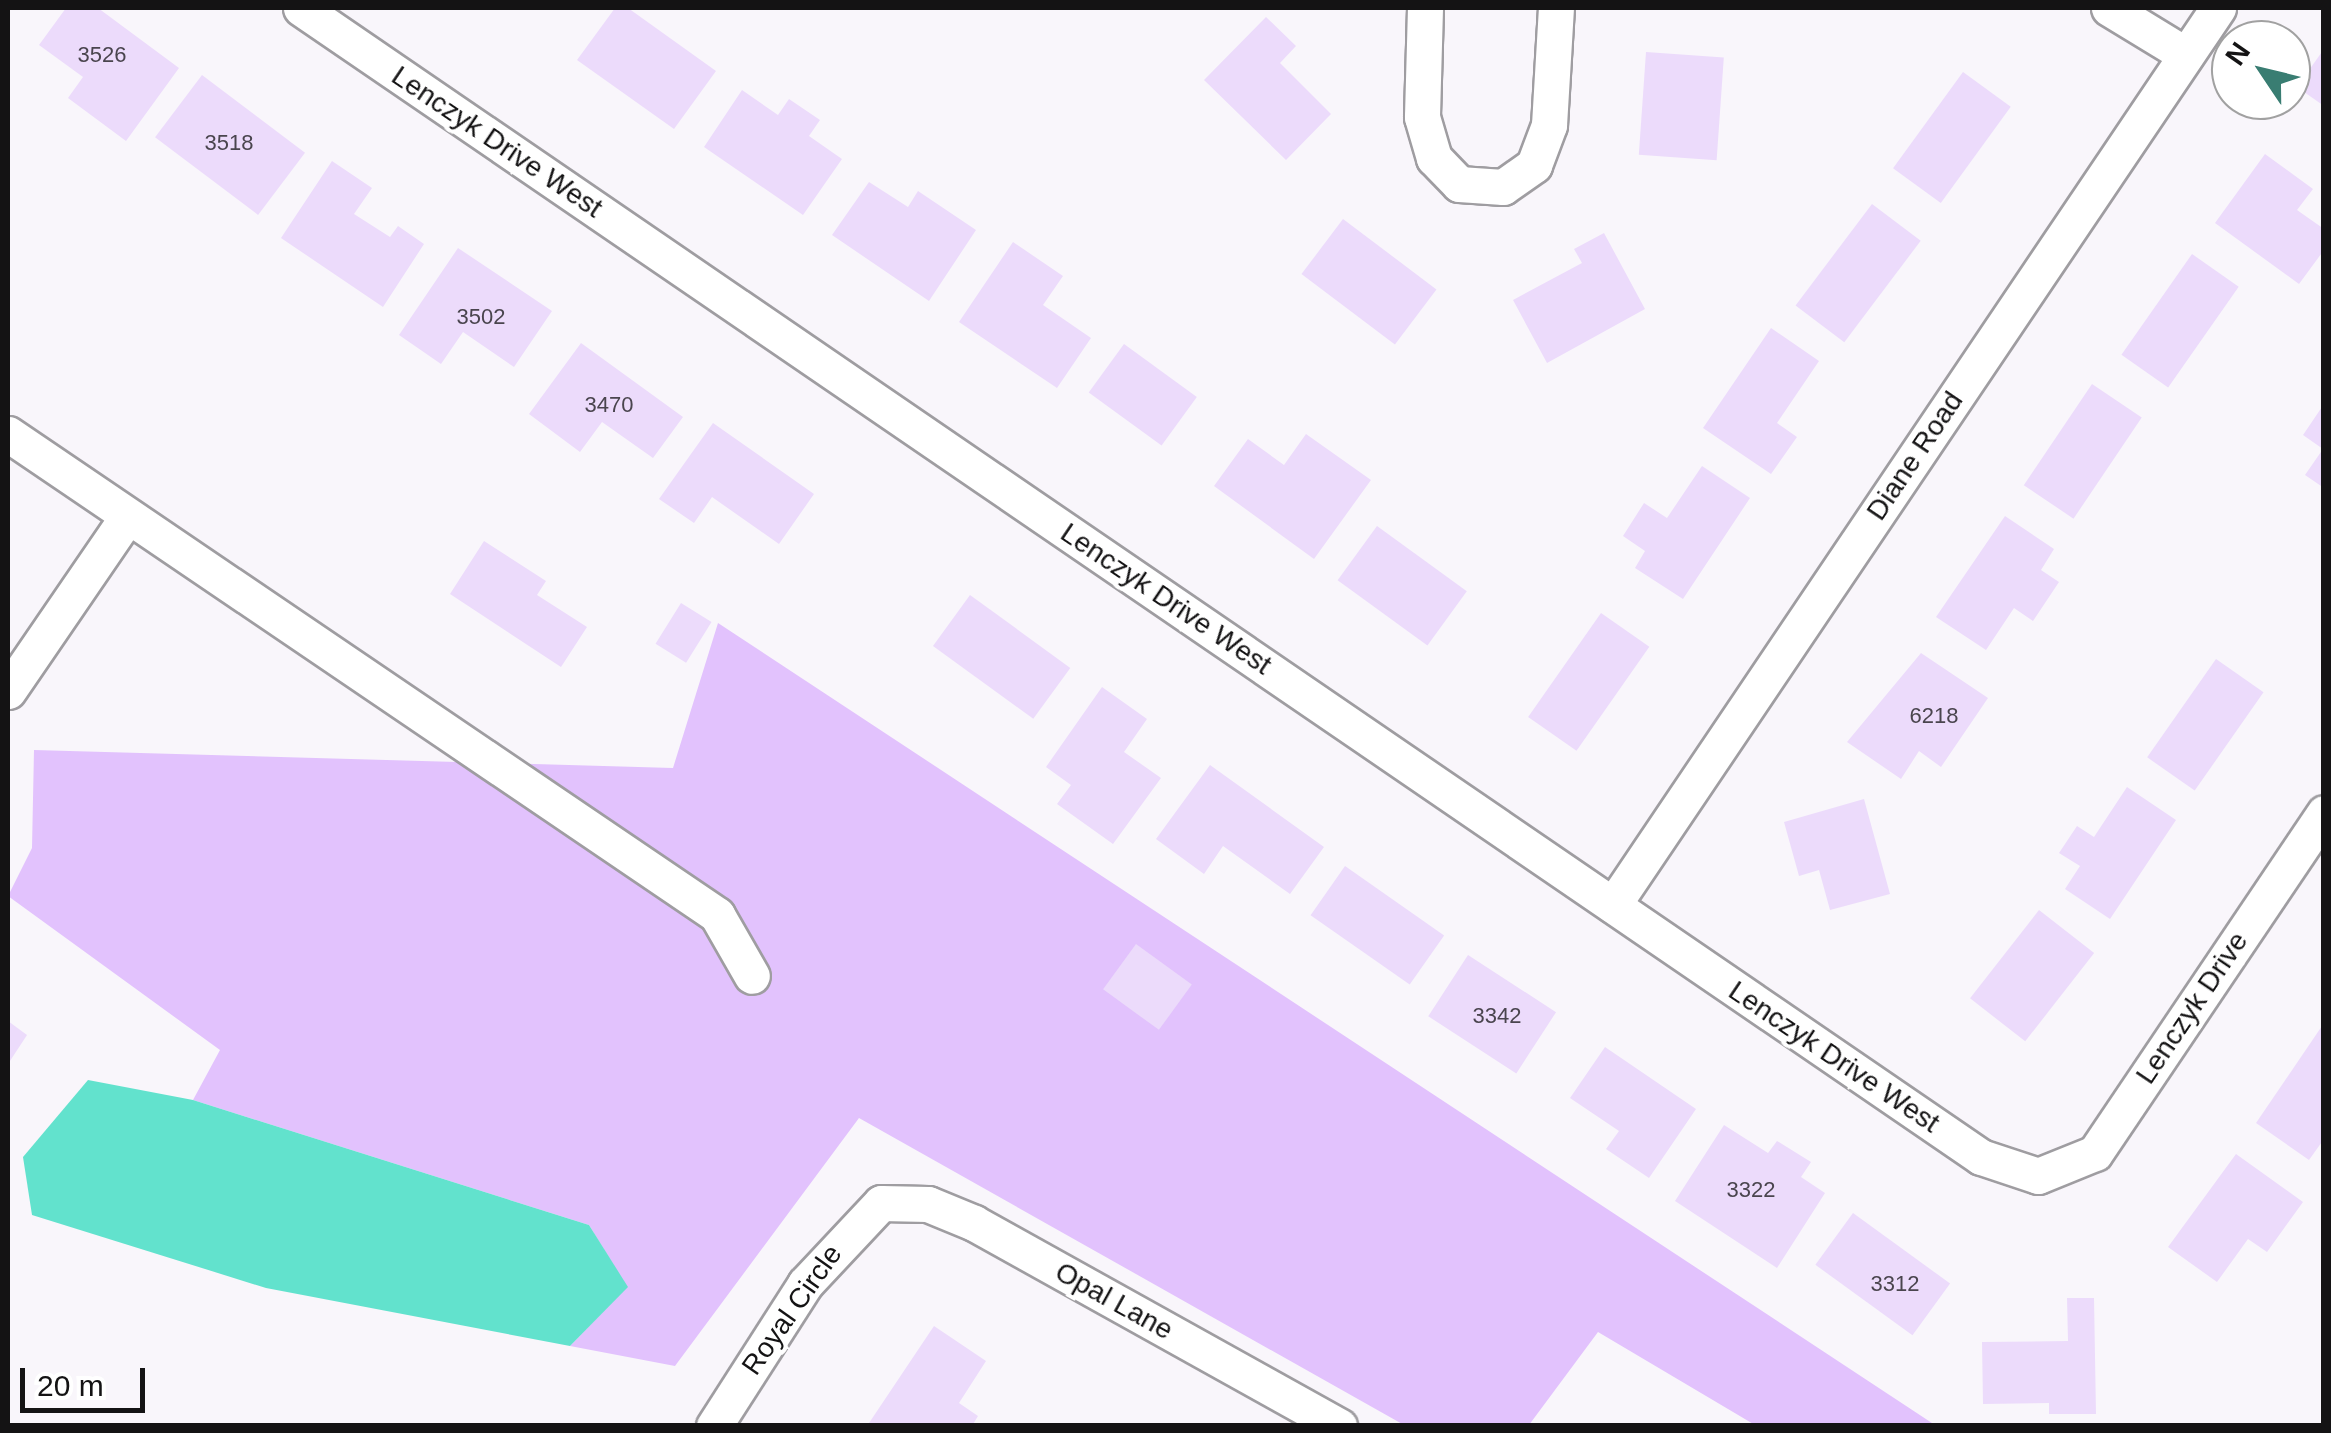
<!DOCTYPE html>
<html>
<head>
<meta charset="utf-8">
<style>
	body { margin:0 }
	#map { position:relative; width:2331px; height:1433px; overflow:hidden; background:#f9f6fb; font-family:Arial,sans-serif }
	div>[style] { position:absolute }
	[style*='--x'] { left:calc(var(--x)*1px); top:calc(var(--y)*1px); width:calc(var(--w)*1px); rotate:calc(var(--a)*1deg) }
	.green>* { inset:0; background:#e2c2fd }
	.water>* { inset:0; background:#62e2cd }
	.building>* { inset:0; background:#ecdbfb; transform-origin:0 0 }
	.roads { filter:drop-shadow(2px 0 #9f9da1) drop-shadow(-2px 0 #9f9da1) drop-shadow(0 2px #9f9da1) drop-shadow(0 -2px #9f9da1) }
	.minor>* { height:35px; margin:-17.5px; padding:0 17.5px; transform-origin:17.5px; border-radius:17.5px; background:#fff }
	span { translate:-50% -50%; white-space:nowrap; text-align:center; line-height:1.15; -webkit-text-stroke:8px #fff; paint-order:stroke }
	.number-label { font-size:22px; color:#4a454e }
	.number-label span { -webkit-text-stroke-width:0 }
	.street-label { font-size:28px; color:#141314 }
	.frame { position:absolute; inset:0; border:10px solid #141314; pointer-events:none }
	.north { position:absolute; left:2211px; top:20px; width:100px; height:100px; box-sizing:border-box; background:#fff; border:2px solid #a1a1a1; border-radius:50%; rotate:305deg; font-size:28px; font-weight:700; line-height:40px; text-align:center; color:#141314 }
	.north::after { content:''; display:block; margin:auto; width:35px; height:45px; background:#397d72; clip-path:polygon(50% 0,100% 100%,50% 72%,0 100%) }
	.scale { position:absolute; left:20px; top:1368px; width:125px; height:45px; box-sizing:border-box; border:5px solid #141314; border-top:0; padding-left:12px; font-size:30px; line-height:35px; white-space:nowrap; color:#141314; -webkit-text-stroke:8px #fff; paint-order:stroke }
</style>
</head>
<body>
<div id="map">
	<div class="green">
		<i style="clip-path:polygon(718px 623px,1935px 1425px,1755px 1425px,1598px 1332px,1529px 1425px,1404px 1425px,859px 1118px,675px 1366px,570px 1346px,627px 1287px,589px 1225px,193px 1100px,220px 1050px,8px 896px,32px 848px,34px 750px,673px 768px)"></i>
	</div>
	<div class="water">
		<i style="clip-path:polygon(88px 1080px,193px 1100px,589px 1225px,628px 1287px,570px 1346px,266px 1288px,32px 1215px,23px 1157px)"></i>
	</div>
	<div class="building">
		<i style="clip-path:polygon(66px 8px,98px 8px,179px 68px,126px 141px,68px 98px,83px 77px,39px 45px)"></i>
		<i style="clip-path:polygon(615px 8px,628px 8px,716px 71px,674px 129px,577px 60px)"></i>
		<i style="clip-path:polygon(1266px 17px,1296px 46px,1280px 63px,1331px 114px,1286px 160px,1204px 80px)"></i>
		<i style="clip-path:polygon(2324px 49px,2324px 106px,2297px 87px)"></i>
		<i style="left:1646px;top:52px;width:78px;height:103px;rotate:4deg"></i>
		<i style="left:1963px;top:72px;width:59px;height:119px;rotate:36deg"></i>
		<i style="left:202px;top:75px;width:129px;height:78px;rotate:37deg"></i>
		<i style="clip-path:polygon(742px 90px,778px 115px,789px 99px,820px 120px,809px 136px,842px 159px,803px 215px,704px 147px)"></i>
		<i style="clip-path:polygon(2265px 154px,2313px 189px,2297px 210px,2324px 229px,2324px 250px,2299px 284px,2215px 223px)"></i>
		<i style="clip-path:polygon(332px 161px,372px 188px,354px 214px,390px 237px,398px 226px,424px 244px,383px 307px,281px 238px)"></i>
		<i style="clip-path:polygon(869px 182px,908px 207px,918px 191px,976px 230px,929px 301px,832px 235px)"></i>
		<i style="left:1872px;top:204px;width:61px;height:127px;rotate:37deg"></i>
		<i style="left:1343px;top:219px;width:117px;height:69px;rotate:37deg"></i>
		<i style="clip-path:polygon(1604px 233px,1645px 309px,1547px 363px,1513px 300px,1582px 263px,1574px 249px)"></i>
		<i style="clip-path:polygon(1013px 242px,1063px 276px,1043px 305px,1091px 338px,1057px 388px,959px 322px)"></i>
		<i style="clip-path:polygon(458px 248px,552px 311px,514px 367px,463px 332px,441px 364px,399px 335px)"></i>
		<i style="left:2192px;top:254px;width:57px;height:123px;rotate:35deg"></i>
		<i style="clip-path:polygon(1771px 328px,1819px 361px,1777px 423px,1797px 437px,1771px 474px,1703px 428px)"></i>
		<i style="clip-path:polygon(581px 343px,683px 417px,653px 458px,602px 422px,580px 452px,529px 414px)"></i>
		<i style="left:1124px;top:344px;width:90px;height:60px;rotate:36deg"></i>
		<i style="left:2092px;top:384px;width:60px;height:122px;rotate:34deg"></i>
		<i style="clip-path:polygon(2324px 404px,2324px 488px,2305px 475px,2323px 449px,2303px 435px)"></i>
		<i style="clip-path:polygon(713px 423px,814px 494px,779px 544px,712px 497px,694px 523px,659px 499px)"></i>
		<i style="clip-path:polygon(1306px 434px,1371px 480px,1314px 559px,1214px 486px,1248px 439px,1284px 465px)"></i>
		<i style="clip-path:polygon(1702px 466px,1750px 498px,1683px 599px,1635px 568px,1645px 551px,1623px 536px,1644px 503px,1667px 518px)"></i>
		<i style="clip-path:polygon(2005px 516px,2054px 549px,2041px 570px,2059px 582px,2033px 621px,2014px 608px,1986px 650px,1936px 617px)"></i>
		<i style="left:1377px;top:526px;width:111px;height:67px;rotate:36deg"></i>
		<i style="clip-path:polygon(484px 541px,546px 581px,537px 595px,587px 627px,561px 667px,450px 594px)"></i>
		<i style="left:970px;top:595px;width:124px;height:63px;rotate:36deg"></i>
		<i style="left:681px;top:603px;width:36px;height:48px;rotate:32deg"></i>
		<i style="left:1601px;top:613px;width:59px;height:127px;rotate:35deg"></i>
		<i style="clip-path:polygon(1921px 653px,1988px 698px,1941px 767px,1919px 751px,1901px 779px,1847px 742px)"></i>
		<i style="left:2216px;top:659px;width:58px;height:120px;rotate:35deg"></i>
		<i style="clip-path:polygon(1102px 687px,1147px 719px,1124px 752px,1161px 778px,1113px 844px,1057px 804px,1071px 785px,1046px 767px)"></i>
		<i style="clip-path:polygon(1210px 765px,1324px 847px,1290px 894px,1223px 846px,1204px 874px,1156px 839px)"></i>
		<i style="clip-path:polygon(2127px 787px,2176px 820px,2110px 919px,2065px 889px,2080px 866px,2059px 853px,2077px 826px,2094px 837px)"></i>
		<i style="clip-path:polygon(1864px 799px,1890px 894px,1830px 910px,1819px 870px,1799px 876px,1784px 822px)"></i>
		<i style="left:1345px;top:866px;width:121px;height:60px;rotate:35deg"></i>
		<i style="left:2039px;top:910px;width:70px;height:112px;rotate:38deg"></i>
		<i style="left:1136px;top:944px;width:69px;height:56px;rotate:36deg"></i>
		<i style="left:1468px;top:955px;width:105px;height:73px;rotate:33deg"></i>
		<i style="clip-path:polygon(8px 1021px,27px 1035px,8px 1064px)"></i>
		<i style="clip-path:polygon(2324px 1023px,2324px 1139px,2309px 1160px,2256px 1123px)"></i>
		<i style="clip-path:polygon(1605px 1047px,1696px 1109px,1649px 1178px,1606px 1149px,1619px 1131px,1570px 1098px)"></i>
		<i style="clip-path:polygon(1724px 1125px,1768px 1153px,1777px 1141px,1811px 1162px,1801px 1177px,1825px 1193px,1777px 1268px,1675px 1201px)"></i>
		<i style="clip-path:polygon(2236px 1154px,2303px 1202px,2267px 1252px,2248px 1239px,2217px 1282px,2168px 1247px)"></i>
		<i style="left:1853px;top:1213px;width:120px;height:64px;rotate:36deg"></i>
		<i style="clip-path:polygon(2067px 1298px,2094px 1298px,2096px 1414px,2049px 1414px,2049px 1403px,1983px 1404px,1982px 1342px,2068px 1341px)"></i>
		<i style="clip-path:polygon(934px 1326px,986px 1361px,959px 1403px,978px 1416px,972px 1426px,867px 1426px)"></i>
	</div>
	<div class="roads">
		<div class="minor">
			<i style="--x:301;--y:8;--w:2035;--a:34.37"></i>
			<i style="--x:1981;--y:1157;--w:60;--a:18.4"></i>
			<i style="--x:2038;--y:1176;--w:61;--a:-22"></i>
			<i style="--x:2095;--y:1153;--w:410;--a:-56"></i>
			<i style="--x:1425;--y:8;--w:109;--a:91.6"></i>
			<i style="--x:1422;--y:117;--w:43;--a:73.7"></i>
			<i style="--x:1434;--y:158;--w:36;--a:46"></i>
			<i style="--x:1459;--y:184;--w:44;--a:3.9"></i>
			<i style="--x:1503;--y:187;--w:38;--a:-35"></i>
			<i style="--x:1534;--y:165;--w:43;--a:-69.4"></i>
			<i style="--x:1549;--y:125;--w:117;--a:-86.6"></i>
			<i style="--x:2109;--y:8;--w:90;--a:31.4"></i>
			<i style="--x:8;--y:434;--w:857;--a:34.15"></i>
			<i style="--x:717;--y:915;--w:70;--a:60.2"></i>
			<i style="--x:8;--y:691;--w:211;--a:-55.6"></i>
			<i style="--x:1613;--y:905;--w:1082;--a:-56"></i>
			<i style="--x:714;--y:1426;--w:169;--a:-57.3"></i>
			<i style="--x:805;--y:1284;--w:111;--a:-46.8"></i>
			<i style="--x:881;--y:1203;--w:47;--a:1.2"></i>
			<i style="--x:928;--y:1204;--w:50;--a:22.4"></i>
			<i style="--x:974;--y:1223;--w:418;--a:29.1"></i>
		</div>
	</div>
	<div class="number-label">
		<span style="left:102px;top:55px">3526</span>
		<span style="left:229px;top:143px">3518</span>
		<span style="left:481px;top:317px">3502</span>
		<span style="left:609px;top:405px">3470</span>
		<span style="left:1934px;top:716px">6218</span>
		<span style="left:1497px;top:1016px">3342</span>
		<span style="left:1751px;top:1190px">3322</span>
		<span style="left:1895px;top:1284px">3312</span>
	</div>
	<div class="street-label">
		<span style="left:497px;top:142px;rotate:34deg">Lenczyk Drive West</span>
		<span style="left:1915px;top:456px;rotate:-56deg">Diane Road</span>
		<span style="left:1166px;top:599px;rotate:34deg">Lenczyk Drive West</span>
		<span style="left:2192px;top:1008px;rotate:-56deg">Lenczyk Drive</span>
		<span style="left:1834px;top:1057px;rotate:34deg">Lenczyk Drive West</span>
		<span style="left:1114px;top:1301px;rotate:29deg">Opal Lane</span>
		<span style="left:792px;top:1310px;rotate:-55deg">Royal Circle</span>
	</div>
	<div class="frame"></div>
	<div class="north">N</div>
	<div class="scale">20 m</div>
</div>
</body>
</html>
